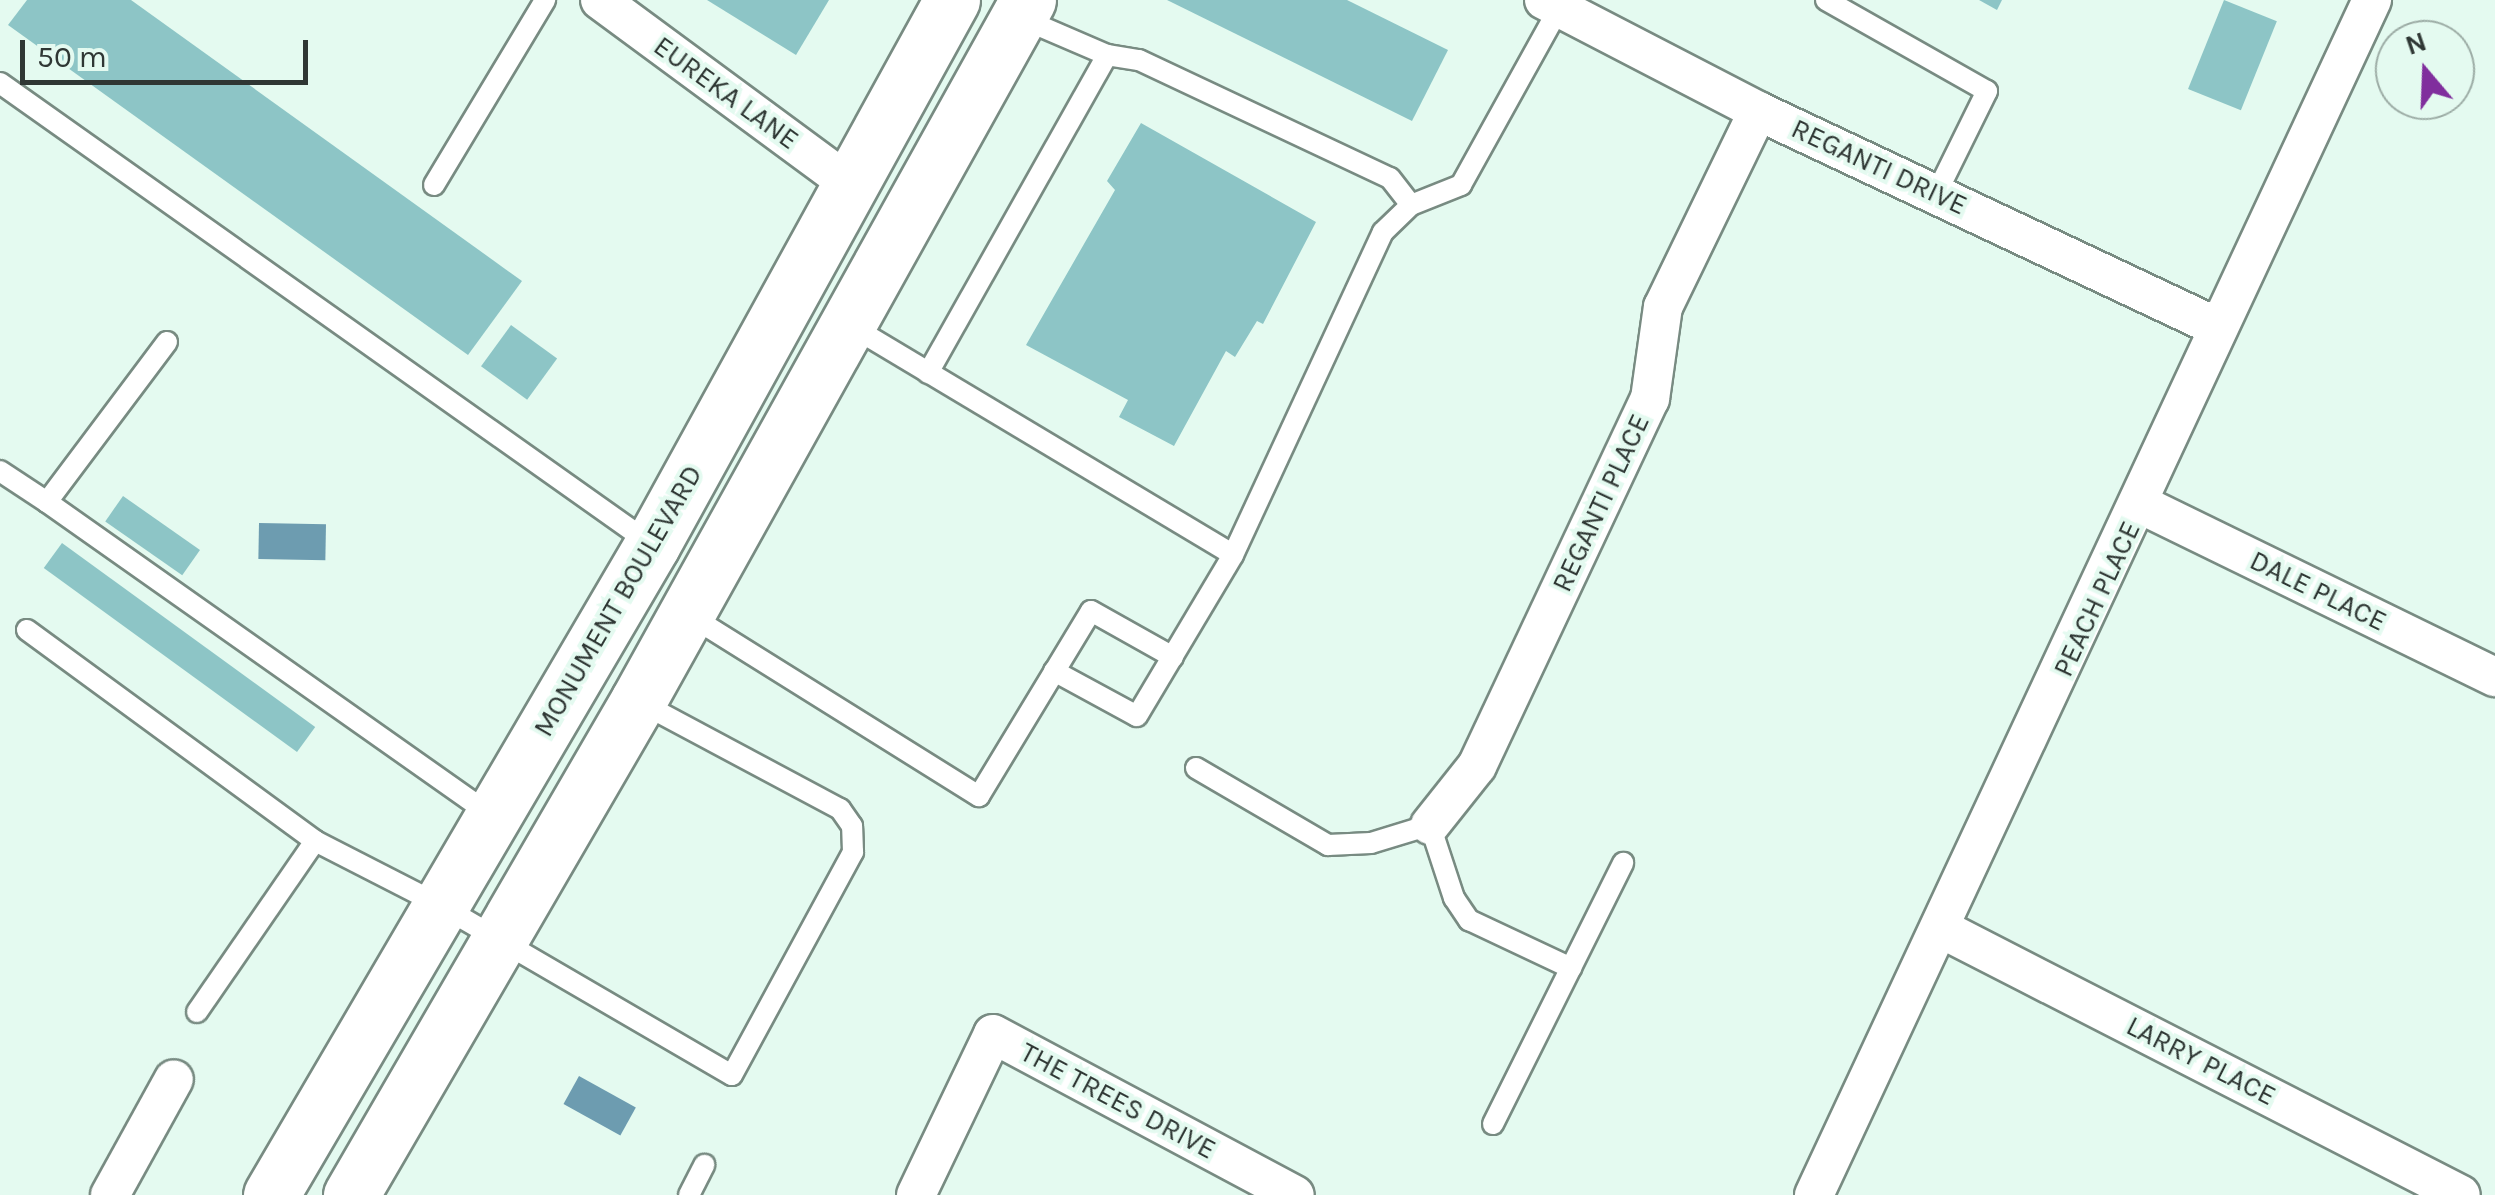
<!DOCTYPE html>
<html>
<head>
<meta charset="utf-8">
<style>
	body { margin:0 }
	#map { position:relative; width:2495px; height:1195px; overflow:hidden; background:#e4faf0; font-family:Karla,sans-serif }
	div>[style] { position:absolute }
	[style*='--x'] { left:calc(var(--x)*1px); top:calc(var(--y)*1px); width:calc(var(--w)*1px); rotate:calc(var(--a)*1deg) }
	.water>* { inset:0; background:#6d9cb0; transform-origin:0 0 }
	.building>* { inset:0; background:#8dc5c6; transform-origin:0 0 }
	.roads { filter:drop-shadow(2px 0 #788b82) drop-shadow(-2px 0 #788b82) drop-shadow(0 2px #788b82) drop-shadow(0 -2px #788b82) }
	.service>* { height:20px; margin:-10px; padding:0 10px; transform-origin:10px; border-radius:10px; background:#fff }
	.minor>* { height:38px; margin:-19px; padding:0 19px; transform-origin:19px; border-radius:19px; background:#fff }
	.secondary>* { height:55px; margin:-27.5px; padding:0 27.5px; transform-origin:27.5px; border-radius:27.5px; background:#fff }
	span { translate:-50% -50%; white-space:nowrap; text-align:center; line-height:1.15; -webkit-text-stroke:8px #e4faf0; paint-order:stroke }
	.street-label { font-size:28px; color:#2f3734 }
	.north { position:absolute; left:2375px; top:20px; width:100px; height:100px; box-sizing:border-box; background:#e4faf0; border:2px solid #9caca5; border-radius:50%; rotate:341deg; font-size:28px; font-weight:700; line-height:40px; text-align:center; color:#2f3734 }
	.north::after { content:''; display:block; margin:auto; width:35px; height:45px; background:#802e9d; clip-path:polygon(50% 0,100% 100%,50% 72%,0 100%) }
	.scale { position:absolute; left:20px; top:40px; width:288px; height:45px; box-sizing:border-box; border:5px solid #2f3734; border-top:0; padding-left:12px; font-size:30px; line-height:35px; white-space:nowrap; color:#2f3734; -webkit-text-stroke:8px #e4faf0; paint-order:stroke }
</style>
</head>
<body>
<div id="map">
	<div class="water">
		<i style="left:259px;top:523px;width:67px;height:36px;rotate:1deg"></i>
		<i style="left:579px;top:1076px;width:65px;height:32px;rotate:29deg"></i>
	</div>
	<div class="building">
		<i style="clip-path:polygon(27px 0,131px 0,522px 281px,468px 355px,8px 25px)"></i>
		<i style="clip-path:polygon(707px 0,829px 0,796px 55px)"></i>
		<i style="clip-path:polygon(1167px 0,1347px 0,1448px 50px,1412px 121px)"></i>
		<i style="clip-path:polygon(1979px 0,2002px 0,1997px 10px)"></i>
		<i style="left:2224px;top:0;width:57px;height:96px;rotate:22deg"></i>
		<i style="clip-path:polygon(1141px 123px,1316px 222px,1263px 324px,1257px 321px,1235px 357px,1226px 351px,1174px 446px,1119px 417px,1128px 400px,1026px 345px,1115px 190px,1107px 181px)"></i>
		<i style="left:511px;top:325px;width:57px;height:51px;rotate:36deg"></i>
		<i style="left:123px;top:496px;width:94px;height:31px;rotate:35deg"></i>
		<i style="left:62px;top:543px;width:313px;height:31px;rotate:36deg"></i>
	</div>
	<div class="roads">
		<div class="service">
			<i style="--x:1826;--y:0;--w:185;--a:29.5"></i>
			<i style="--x:1987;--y:91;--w:115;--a:116.3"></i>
			<i style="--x:1021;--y:18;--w:94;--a:23.3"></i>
			<i style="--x:1107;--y:55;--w:32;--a:9"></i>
			<i style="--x:1139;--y:60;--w:277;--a:25.2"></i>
			<i style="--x:1390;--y:178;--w:34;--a:52"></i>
			<i style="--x:0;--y:83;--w:798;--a:35.3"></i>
			<i style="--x:434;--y:185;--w:216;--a:-59"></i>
			<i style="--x:851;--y:326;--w:445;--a:30.9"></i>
			<i style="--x:1233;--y:555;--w:356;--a:-65.1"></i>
			<i style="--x:1383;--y:232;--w:39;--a:-44"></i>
			<i style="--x:1411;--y:205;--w:54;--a:-21.8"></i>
			<i style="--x:1461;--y:185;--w:202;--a:-61"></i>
			<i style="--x:167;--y:342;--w:200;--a:126.9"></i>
			<i style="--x:47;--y:502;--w:543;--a:35.18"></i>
			<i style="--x:928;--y:373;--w:365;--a:-60.6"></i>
			<i style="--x:0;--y:471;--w:56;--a:33.4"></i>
			<i style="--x:689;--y:615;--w:342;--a:32"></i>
			<i style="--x:979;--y:796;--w:216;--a:-58.8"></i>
			<i style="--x:1091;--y:611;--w:94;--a:29.3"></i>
			<i style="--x:27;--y:630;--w:357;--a:36.2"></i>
			<i style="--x:315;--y:841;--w:138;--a:27.1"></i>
			<i style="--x:438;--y:904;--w:340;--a:30.2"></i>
			<i style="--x:732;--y:1075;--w:254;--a:-61.5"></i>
			<i style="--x:853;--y:852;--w:26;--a:-92"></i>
			<i style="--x:852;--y:826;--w:21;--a:-125"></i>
			<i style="--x:840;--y:809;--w:227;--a:-151.9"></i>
			<i style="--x:1054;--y:671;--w:94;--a:28.5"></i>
			<i style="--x:1137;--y:716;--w:187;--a:-59.2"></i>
			<i style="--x:1196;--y:768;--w:153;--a:30.3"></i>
			<i style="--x:1328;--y:845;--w:43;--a:-2.7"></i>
			<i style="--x:1371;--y:843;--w:62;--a:-17"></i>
			<i style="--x:1430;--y:825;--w:77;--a:71.8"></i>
			<i style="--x:1454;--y:898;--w:27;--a:56"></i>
			<i style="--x:1469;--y:920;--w:113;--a:25.2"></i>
			<i style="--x:197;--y:1012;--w:208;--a:-55.4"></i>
			<i style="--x:1493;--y:1124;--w:292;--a:-63.5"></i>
			<i style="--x:689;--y:1195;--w:34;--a:-63"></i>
		</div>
		<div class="minor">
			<i style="--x:600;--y:0;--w:313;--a:36.4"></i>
			<i style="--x:1544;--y:0;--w:241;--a:27.4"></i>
			<i style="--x:1758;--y:111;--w:507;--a:25.2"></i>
			<i style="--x:2142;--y:505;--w:393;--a:26"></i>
			<i style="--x:1430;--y:825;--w:75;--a:-51.5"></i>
			<i style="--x:1477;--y:766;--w:406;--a:-64.8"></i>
			<i style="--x:1650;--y:399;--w:93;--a:-82"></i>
			<i style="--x:1663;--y:307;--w:218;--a:-64.1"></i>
			<i style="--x:1940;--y:928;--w:585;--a:27.13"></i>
			<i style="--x:110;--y:1195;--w:132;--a:-61.1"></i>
			<i style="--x:916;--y:1195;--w:178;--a:-64.4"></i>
			<i style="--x:993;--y:1034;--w:342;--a:28.1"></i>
			<i style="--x:1814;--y:1195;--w:1319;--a:-64.97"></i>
		</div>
		<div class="secondary">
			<i style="--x:271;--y:1195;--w:753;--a:-59.62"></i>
			<i style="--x:652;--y:545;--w:622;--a:-61.17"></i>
			<i style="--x:351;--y:1195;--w:571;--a:-59.84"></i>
			<i style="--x:638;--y:701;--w:802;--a:-60.91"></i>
		</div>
	</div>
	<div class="street-label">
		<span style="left:726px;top:93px;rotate:36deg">EUREKA LANE</span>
		<span style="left:1879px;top:167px;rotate:25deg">REGANTI DRIVE</span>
		<span style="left:1601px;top:503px;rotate:-65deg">REGANTI PLACE</span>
		<span style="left:2318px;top:591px;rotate:26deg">DALE PLACE</span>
		<span style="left:2097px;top:599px;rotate:-65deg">PEACH PLACE</span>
		<span style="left:618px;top:601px;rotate:-60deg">MONUMENT BOULEVARD</span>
		<span style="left:2201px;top:1061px;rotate:27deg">LARRY PLACE</span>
		<span style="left:1118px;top:1101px;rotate:28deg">THE TREES DRIVE</span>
	</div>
	<div class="north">N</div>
	<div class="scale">50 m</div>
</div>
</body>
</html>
